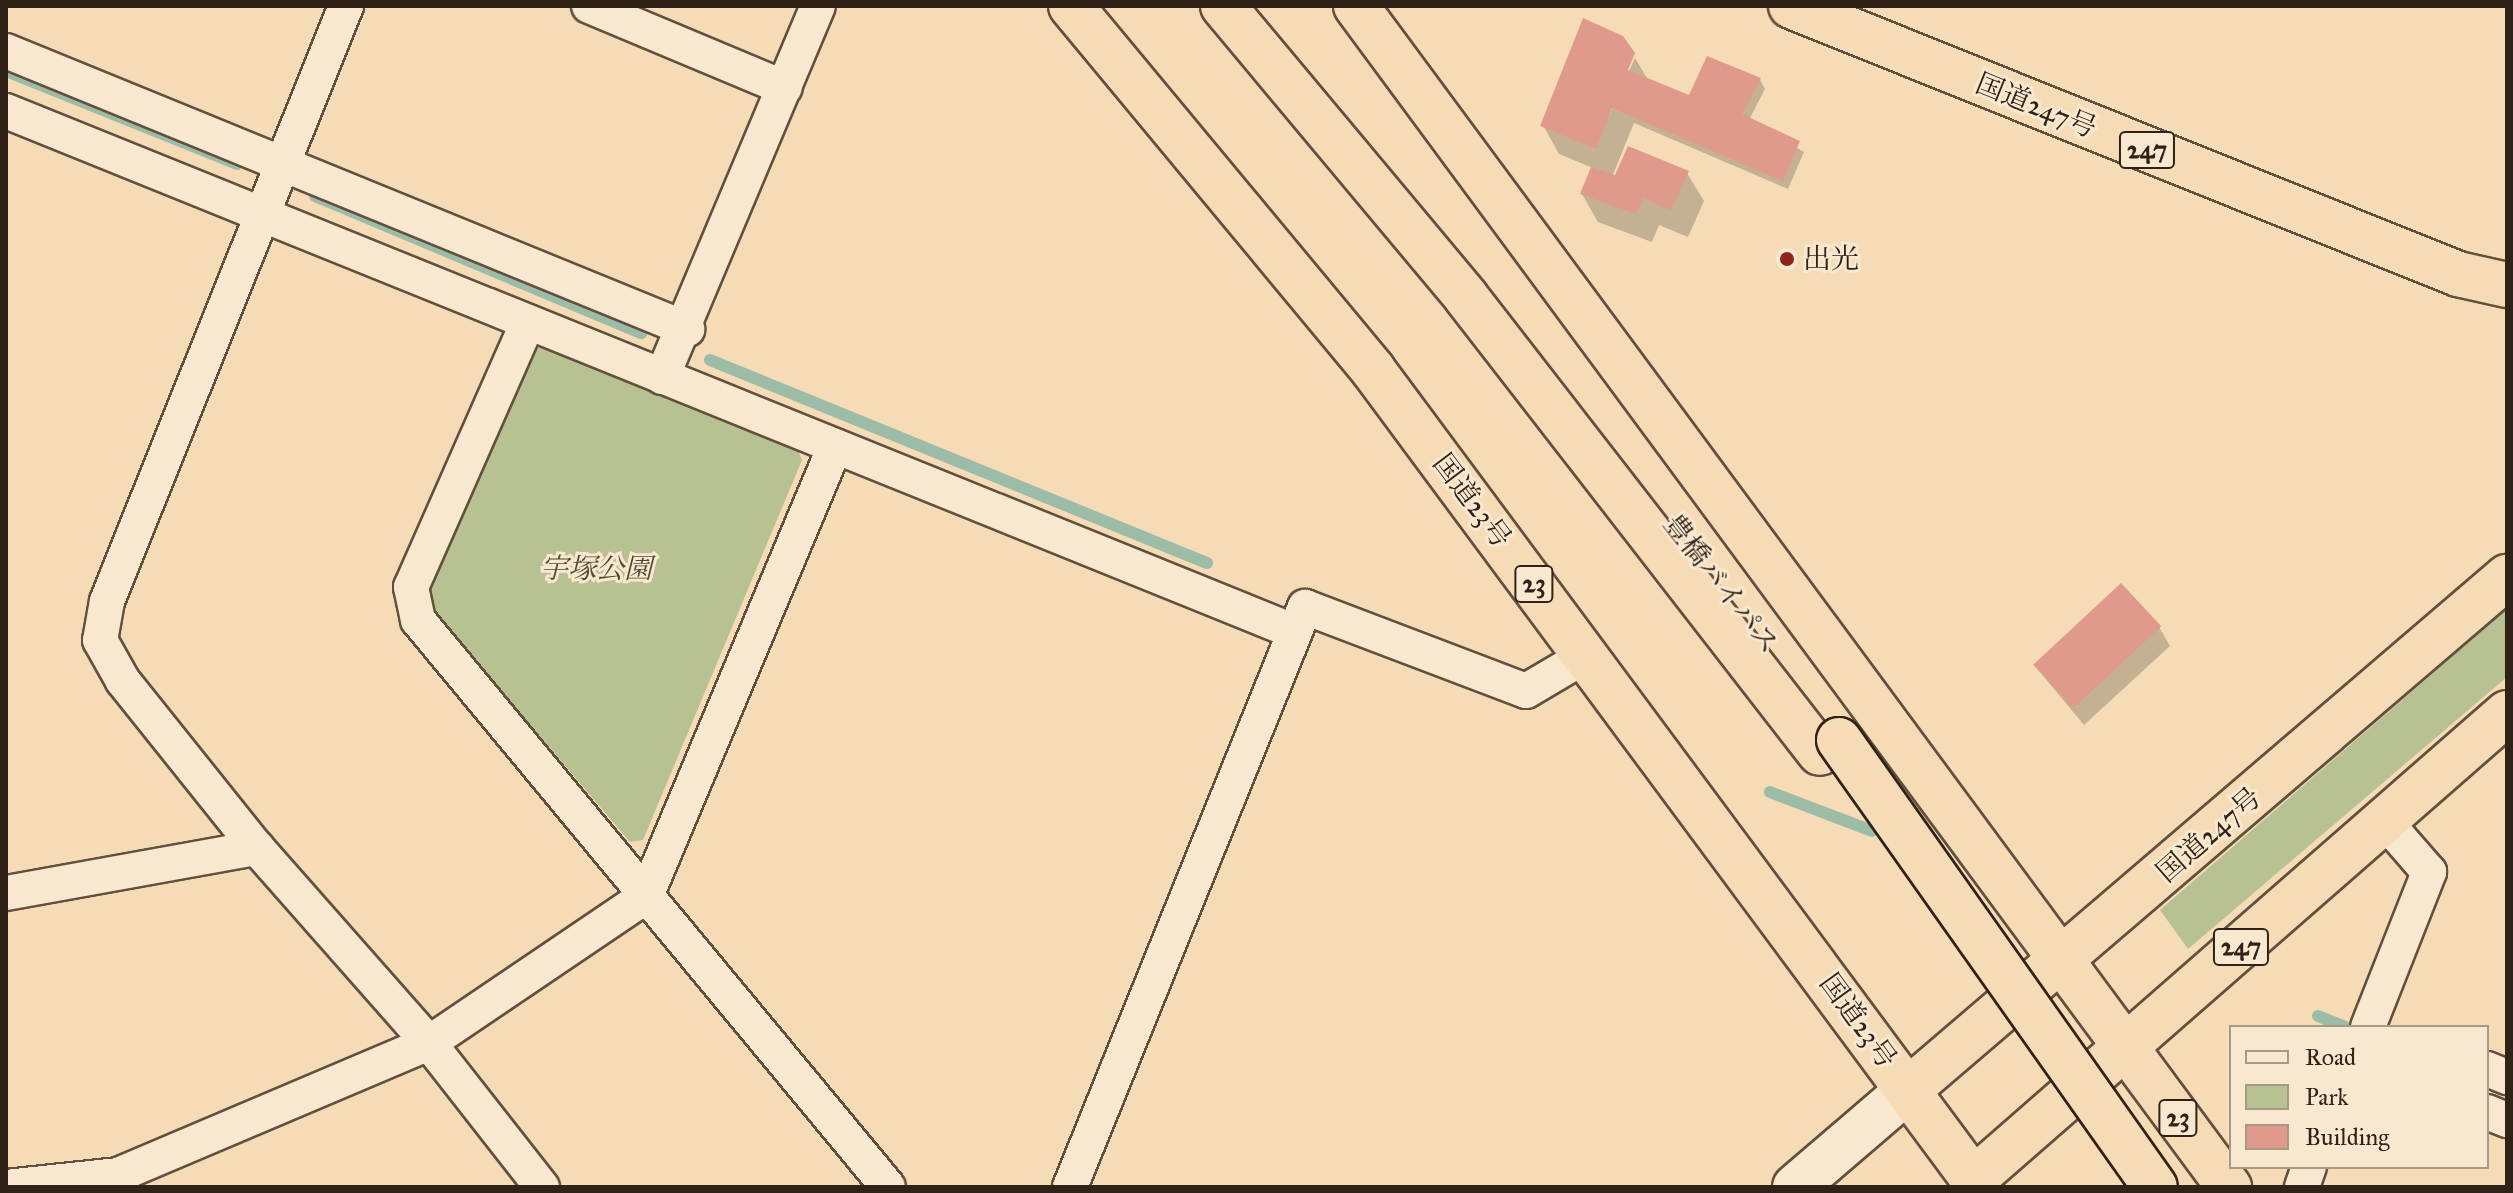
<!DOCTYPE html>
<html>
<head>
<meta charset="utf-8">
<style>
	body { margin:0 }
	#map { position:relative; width:2513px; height:1193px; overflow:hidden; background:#f5dcb7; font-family:"IM FELL Great Primer","Noto Serif JP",serif }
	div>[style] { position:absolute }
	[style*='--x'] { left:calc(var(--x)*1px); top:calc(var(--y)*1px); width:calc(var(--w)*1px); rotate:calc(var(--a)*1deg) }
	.green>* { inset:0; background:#b8c191 }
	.shadow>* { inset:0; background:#0003 }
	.stream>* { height:12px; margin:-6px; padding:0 6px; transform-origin:6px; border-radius:6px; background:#9dbca8 }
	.building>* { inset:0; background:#e09a8c; transform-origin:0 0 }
	.roads { filter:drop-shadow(2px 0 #62503f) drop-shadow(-2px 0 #62503f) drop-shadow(0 2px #62503f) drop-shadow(0 -2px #62503f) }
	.street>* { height:34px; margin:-17px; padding:0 17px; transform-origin:17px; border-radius:17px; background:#f8e8d0 }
	.secondary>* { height:44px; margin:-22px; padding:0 22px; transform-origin:22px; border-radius:22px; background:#f8e8d0 }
	.highway>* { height:44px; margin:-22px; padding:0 22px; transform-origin:22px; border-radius:22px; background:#f5dcb7 }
	.bridges { filter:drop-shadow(2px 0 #312217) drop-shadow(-2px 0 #312217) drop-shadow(0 2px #312217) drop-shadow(0 -2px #312217) }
	.highway-bridge>* { height:44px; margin:-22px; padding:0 22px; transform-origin:22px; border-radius:22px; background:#f5dcb7 }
	.dots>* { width:22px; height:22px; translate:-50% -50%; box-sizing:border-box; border:4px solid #f8e8d0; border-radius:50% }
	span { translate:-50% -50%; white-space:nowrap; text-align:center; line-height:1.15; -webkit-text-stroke:6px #f8e8d0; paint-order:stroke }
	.shield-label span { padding:2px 6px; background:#f8e8d0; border:2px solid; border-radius:6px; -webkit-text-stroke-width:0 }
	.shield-label { font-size:26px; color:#312217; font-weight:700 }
	.street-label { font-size:28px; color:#312217 }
	.poi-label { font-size:28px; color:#312217 }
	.left { translate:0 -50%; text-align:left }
	.park-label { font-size:28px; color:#534a36; font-style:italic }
	.frame { position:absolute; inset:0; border:8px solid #312217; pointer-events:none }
	.legend { position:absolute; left:2229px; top:1025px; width:260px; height:144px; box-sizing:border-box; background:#f8e8d0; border:2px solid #a89986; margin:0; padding:10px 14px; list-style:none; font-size:24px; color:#312217 }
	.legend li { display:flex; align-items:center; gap:16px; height:40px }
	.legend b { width:40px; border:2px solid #a89986 }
</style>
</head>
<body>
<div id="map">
	<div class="green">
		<i style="clip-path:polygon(548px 345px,796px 446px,802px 460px,643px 840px,630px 842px,430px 607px,426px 587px,535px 349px)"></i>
		<i style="clip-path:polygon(2507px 609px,2507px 677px,2188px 949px,2160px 910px)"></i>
	</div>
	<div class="shadow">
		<i style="clip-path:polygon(1633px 53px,1590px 158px,1635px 58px,1648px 80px,1690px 97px,1760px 80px,1765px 89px,1749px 120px,1804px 152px,1788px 189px,1634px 123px,1612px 177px,1687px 173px,1704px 201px,1688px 237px,1659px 225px,1652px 242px,1598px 222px,1582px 194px,1593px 168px,1559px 154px,1543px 125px)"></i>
		<i style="clip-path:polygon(2159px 627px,2170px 646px,2084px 725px,2034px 665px)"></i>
	</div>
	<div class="stream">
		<i style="--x:6;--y:71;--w:249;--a:21.9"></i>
		<i style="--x:315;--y:196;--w:354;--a:22.8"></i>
		<i style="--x:710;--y:360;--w:537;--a:22.22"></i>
		<i style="--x:1770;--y:792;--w:109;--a:20.9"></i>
		<i style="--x:2318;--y:1016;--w:29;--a:22"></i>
	</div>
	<div class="building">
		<i style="clip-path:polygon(1583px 18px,1623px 36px,1635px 53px,1628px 70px,1689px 95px,1707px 56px,1761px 78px,1742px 114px,1800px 141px,1783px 181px,1612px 108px,1596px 149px,1540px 126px)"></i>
		<i style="clip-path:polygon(1628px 146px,1689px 171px,1671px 210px,1643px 198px,1636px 214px,1580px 194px,1591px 167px,1615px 175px)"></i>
		<i style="left:2121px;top:583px;width:59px;height:120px;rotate:47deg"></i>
	</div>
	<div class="roads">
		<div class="street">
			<i style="--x:346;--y:6;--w:641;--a:111.88"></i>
			<i style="--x:107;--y:601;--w:40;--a:100"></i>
			<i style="--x:100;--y:640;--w:47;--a:60.7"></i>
			<i style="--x:123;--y:681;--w:214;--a:51.3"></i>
			<i style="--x:257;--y:848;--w:260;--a:48.6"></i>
			<i style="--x:429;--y:1043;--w:183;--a:51.9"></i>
			<i style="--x:589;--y:6;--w:212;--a:22.7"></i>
			<i style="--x:6;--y:51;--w:736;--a:22.21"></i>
			<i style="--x:6;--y:111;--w:1388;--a:22"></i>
			<i style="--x:528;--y:322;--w:290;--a:113.8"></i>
			<i style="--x:411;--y:587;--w:34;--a:78"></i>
			<i style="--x:418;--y:620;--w:736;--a:50.34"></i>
			<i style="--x:662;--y:377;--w:402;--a:-67.2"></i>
			<i style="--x:6;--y:893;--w:255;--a:-10.2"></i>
			<i style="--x:2368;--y:1027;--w:167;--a:-68.5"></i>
			<i style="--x:2429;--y:872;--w:72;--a:-131"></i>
			<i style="--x:2487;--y:1069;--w:22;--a:22"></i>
			<i style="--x:2487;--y:1112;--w:22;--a:22"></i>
			<i style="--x:6;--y:1187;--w:113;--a:-6.1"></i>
			<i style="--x:118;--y:1175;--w:338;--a:-23"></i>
			<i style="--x:429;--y:1043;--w:262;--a:-34.1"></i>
			<i style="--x:646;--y:896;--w:488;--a:-67.2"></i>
			<i style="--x:1070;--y:1187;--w:626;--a:-67.94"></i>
			<i style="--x:1305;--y:607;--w:236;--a:20.8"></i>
			<i style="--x:1526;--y:691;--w:71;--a:-30.5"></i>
			<i style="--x:2302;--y:1187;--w:21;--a:-71"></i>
		</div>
		<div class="secondary">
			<i style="--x:1795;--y:1187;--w:149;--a:-40.6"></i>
		</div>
		<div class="highway">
			<i style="--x:1071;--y:6;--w:473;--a:50.3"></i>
			<i style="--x:1373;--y:370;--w:1017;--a:53.43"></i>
			<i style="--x:1223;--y:6;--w:379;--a:50.1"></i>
			<i style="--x:1466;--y:297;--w:577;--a:52.18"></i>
			<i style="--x:1356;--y:6;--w:1469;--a:53.53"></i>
			<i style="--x:1791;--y:6;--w:719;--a:21.89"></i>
			<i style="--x:2458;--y:274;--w:50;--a:12.7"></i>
			<i style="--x:1908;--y:1090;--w:789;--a:-40.58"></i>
			<i style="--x:1974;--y:1179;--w:708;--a:-41.16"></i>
		</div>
	</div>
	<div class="bridges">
		<div class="highway-bridge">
			<i style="--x:1839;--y:740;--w:547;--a:54.74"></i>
		</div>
	</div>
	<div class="dots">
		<i style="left:1787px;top:259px;background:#8f2418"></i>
	</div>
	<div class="shield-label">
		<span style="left:2147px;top:150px">247</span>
		<span style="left:1534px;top:584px">23</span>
		<span style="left:2241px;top:947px">247</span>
		<span style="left:2178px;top:1118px">23</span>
	</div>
	<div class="street-label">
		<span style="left:2036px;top:106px;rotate:22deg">国道247号</span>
		<span style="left:1472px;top:501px;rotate:53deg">国道23号</span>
		<span style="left:1721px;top:584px;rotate:52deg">豊橋バイパス</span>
		<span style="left:2209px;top:835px;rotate:-41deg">国道247号</span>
		<span style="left:1858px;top:1021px;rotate:54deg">国道23号</span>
	</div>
	<div class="poi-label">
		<span class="left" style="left:1803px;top:259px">出光</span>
	</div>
	<div class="park-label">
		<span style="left:596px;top:569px">宇塚公園</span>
	</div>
	<div class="frame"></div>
	<ul class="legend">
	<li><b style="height:10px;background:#f8e8d0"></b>Road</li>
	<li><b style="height:22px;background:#b8c191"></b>Park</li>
	<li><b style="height:22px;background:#e09a8c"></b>Building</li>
	</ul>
</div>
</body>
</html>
